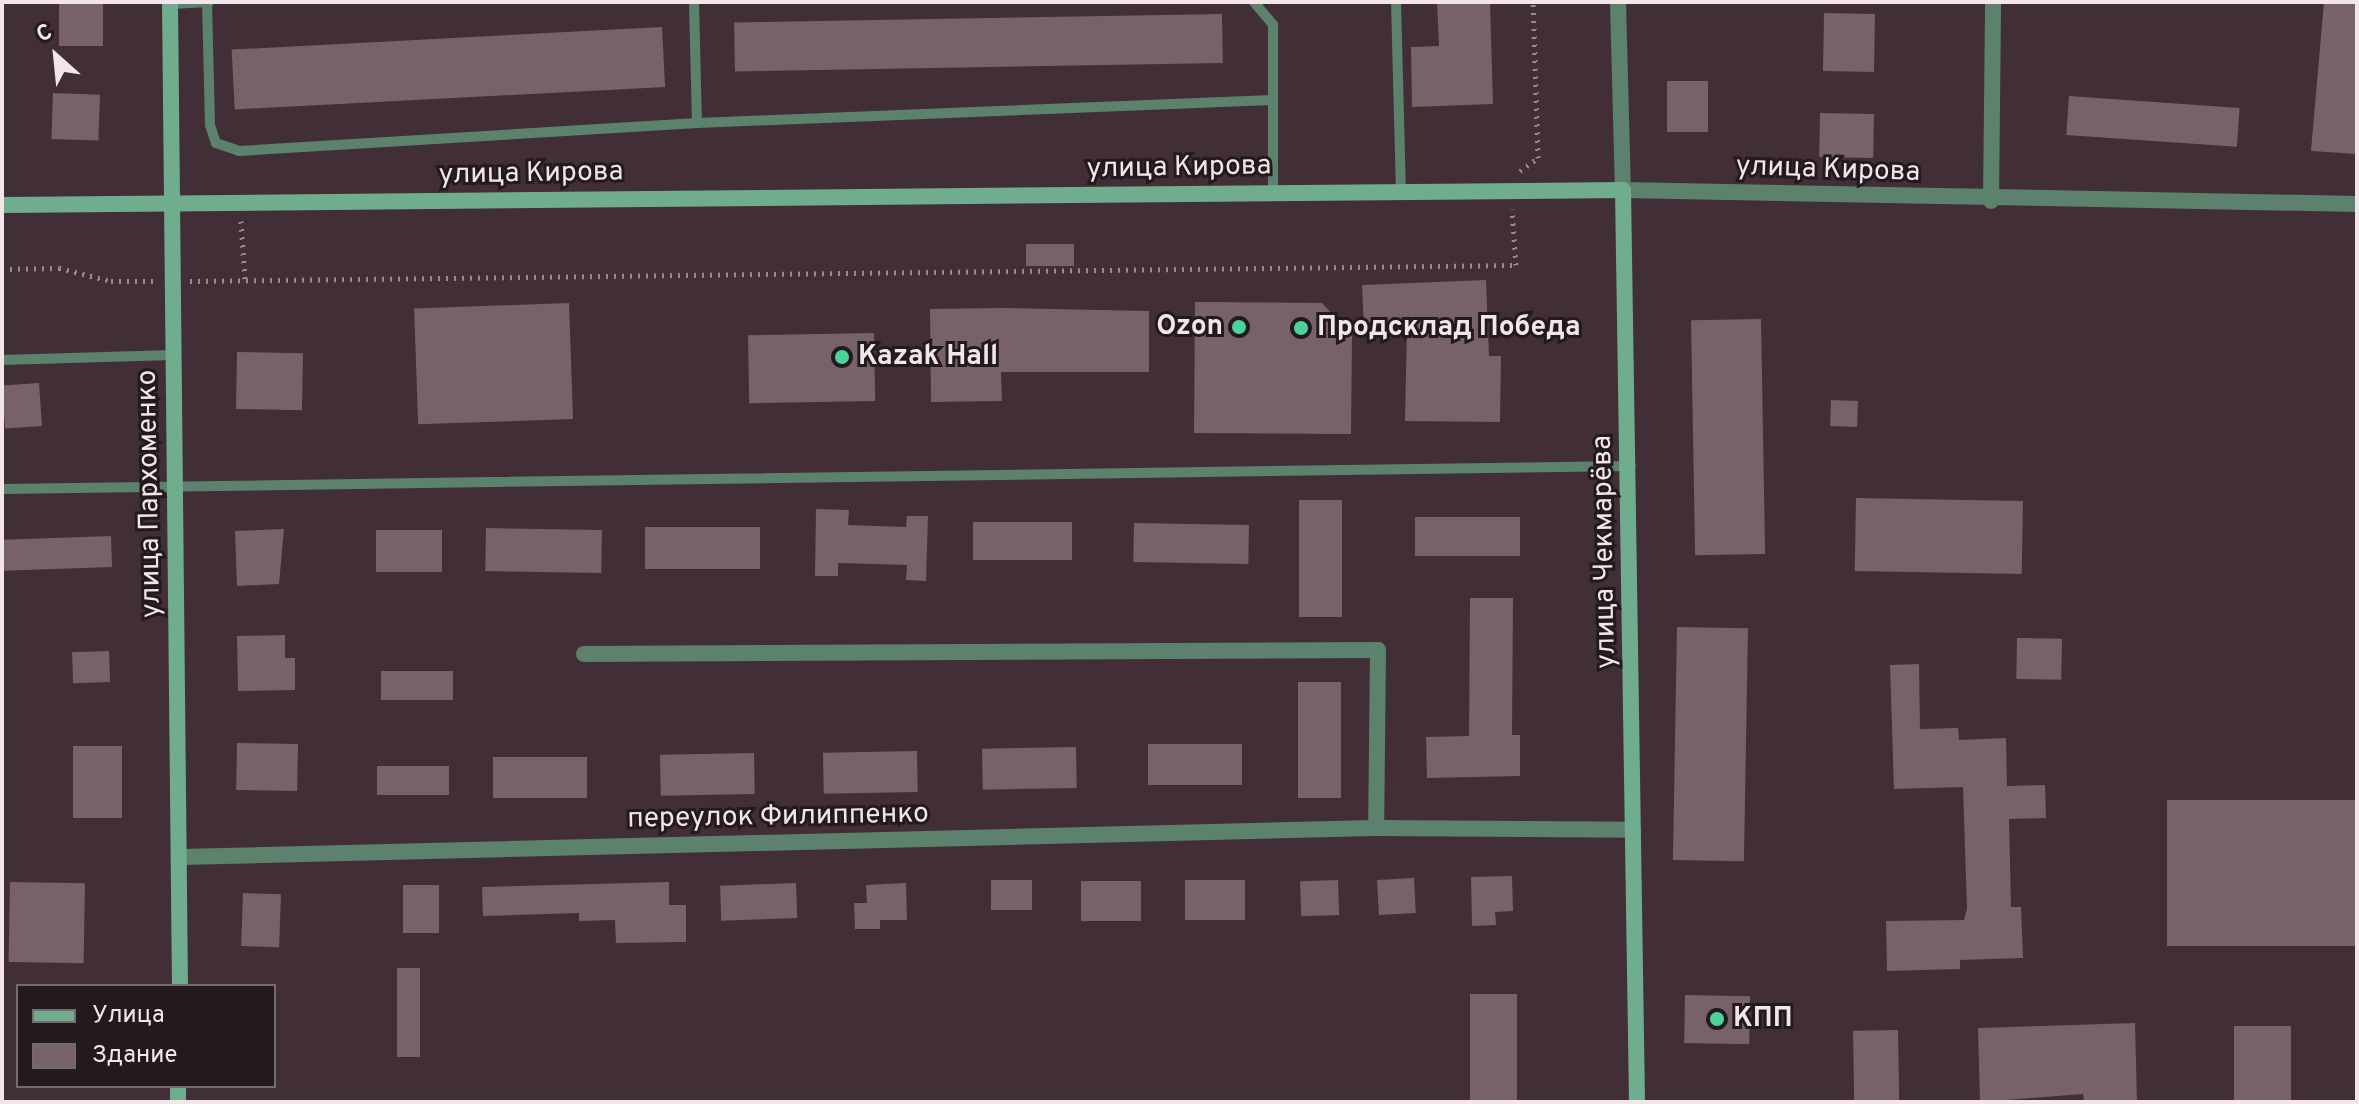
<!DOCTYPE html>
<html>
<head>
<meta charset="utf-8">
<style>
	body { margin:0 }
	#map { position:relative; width:2359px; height:1104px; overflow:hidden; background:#422e37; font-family:Overpass,sans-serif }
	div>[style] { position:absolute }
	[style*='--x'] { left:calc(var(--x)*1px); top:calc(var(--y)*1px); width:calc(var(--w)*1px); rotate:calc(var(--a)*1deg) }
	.building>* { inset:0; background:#77616a; transform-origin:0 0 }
	.path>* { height:5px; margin-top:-2.5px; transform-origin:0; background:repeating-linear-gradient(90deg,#998990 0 2px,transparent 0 8px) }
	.lane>* { height:10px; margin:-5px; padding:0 5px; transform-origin:5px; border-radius:5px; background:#5c826e }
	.street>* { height:16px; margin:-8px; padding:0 8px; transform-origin:8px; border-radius:8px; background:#5c826e }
	.secondary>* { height:16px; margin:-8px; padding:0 8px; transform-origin:8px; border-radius:8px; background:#70ad8e }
	.dots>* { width:22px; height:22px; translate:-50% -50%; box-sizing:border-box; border:4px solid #231a1e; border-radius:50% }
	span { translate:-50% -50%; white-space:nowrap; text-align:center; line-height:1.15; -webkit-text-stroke:6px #231a1e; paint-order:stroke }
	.street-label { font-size:28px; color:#f3e6eb }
	.poi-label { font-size:28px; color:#f3e6eb; font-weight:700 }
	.right { translate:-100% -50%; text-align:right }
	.left { translate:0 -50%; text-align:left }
	.frame { position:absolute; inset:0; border:4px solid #f3e6eb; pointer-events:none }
	.legend { position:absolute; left:16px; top:984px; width:260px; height:104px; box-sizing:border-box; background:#231a1e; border:2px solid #766c70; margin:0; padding:10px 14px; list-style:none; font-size:24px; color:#f3e6eb }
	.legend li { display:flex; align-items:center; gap:16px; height:40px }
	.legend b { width:40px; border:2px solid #766c70 }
	.north { position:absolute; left:16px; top:16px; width:80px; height:80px; -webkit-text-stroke:6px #231a1e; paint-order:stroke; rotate:333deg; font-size:22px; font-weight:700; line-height:32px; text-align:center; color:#f3e6eb }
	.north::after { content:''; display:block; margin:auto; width:28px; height:36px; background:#f3e6eb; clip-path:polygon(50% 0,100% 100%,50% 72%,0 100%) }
</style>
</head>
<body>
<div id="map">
	<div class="building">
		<i style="left:59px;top:2px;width:44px;height:44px"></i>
		<i style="clip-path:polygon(1437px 2px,1490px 2px,1493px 104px,1412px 107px,1411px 47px,1439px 46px)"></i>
		<i style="clip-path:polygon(2324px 2px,2357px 2px,2357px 154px,2311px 151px)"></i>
		<i style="left:1824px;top:13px;width:51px;height:58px;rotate:1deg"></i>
		<i style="left:1222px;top:14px;width:49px;height:488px;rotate:89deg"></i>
		<i style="left:662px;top:27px;width:60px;height:431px;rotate:87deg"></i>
		<i style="left:1667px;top:81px;width:41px;height:51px"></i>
		<i style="left:53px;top:93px;width:47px;height:46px;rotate:2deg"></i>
		<i style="left:2069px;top:96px;width:171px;height:39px;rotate:4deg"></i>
		<i style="left:1820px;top:113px;width:54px;height:44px;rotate:1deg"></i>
		<i style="left:1026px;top:244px;width:48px;height:22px"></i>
		<i style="clip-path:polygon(1486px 280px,1489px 356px,1501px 356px,1500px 422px,1405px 421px,1407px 327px,1364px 328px,1362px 285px)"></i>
		<i style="clip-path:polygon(1195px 302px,1322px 303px,1352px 336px,1351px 434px,1194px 433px)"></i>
		<i style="left:569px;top:303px;width:116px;height:155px;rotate:88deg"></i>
		<i style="clip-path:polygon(1001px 308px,1149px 311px,1149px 372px,1001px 372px,1002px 401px,931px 402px,930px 309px)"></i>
		<i style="left:1761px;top:319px;width:235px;height:70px;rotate:89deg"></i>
		<i style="left:874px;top:333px;width:68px;height:126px;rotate:89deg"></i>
		<i style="left:237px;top:352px;width:66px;height:57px;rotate:1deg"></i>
		<i style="left:39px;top:383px;width:43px;height:37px;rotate:86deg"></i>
		<i style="left:1831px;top:400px;width:27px;height:26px;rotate:2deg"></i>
		<i style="left:1856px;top:498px;width:167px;height:73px;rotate:1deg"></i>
		<i style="left:1299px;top:500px;width:43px;height:117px"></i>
		<i style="clip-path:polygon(816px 509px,849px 510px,848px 525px,906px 527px,907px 516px,928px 516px,926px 581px,906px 580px,907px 565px,838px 563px,838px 576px,815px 576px)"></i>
		<i style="left:1520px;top:517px;width:39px;height:105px;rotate:90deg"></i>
		<i style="left:973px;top:522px;width:99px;height:38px"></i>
		<i style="left:1134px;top:523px;width:115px;height:39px;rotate:1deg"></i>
		<i style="left:645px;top:527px;width:115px;height:42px"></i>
		<i style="left:486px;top:528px;width:116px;height:43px;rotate:1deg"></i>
		<i style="clip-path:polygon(284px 529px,279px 584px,237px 586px,235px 531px)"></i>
		<i style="left:442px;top:530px;width:42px;height:66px;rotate:90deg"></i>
		<i style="left:111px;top:536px;width:31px;height:109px;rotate:88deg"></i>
		<i style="clip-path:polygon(1470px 598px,1513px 598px,1512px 735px,1520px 735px,1520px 776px,1427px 778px,1426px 737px,1469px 736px)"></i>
		<i style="left:1677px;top:627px;width:71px;height:233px;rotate:1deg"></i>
		<i style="clip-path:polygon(285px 635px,285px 658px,295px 658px,295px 690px,238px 691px,237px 636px)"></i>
		<i style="left:2017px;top:638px;width:45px;height:41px;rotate:1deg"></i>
		<i style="left:109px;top:651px;width:31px;height:37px;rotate:88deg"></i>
		<i style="clip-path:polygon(1919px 664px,1920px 729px,1958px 728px,1959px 740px,2006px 738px,2007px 786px,2045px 785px,2046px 818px,2009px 819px,2011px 907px,2021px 907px,2023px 958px,1960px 960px,1960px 969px,1887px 971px,1886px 921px,1964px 920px,1967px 909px,1963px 787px,1894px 789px,1890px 665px)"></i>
		<i style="left:453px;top:671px;width:29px;height:72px;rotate:90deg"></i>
		<i style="left:1298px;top:682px;width:43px;height:116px"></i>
		<i style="left:237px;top:743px;width:61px;height:47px;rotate:1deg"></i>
		<i style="left:1242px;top:744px;width:41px;height:94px;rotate:90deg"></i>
		<i style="left:73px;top:746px;width:49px;height:72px"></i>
		<i style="left:1076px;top:747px;width:41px;height:94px;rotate:89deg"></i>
		<i style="left:917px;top:751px;width:41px;height:94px;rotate:89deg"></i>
		<i style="left:754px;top:753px;width:41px;height:94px;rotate:89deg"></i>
		<i style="left:587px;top:757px;width:41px;height:94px;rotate:90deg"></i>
		<i style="left:449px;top:766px;width:29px;height:72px;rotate:90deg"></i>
		<i style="left:2357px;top:800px;width:146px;height:190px;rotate:90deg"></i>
		<i style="clip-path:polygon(1512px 876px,1513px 911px,1495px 912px,1496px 925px,1472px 926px,1471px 877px)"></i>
		<i style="left:1414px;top:878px;width:35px;height:37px;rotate:87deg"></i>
		<i style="left:991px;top:880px;width:41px;height:30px"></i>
		<i style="left:1245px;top:880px;width:40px;height:60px;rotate:90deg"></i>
		<i style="left:1338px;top:880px;width:35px;height:38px;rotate:88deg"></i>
		<i style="left:1141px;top:881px;width:40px;height:60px;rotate:90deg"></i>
		<i style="left:10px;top:882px;width:75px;height:80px;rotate:1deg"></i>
		<i style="clip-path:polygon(669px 882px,669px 905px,686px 905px,686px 942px,616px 943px,615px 920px,579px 921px,579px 913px,483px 916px,482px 887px)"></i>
		<i style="left:796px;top:883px;width:35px;height:76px;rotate:88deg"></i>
		<i style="clip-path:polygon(906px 883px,907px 920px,880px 920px,880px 929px,855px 929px,854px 903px,867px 903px,866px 885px)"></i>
		<i style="left:403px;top:885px;width:36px;height:48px"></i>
		<i style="left:243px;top:893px;width:38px;height:53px;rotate:2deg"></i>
		<i style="left:397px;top:968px;width:23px;height:89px"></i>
		<i style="left:1517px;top:994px;width:108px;height:47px;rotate:90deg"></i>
		<i style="left:1685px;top:995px;width:65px;height:48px;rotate:1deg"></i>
		<i style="clip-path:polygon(2135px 1023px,2137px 1102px,2084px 1102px,2083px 1094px,1980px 1102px,1978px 1028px)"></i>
		<i style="left:2234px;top:1026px;width:57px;height:76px"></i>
		<i style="left:1898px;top:1030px;width:72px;height:45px;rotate:89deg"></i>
	</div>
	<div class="path">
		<i style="--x:1520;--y:171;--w:22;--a:-36"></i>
		<i style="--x:1538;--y:158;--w:156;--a:-91.8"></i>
		<i style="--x:241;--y:221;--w:59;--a:86.1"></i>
		<i style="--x:2;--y:269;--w:57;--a:-1"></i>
		<i style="--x:59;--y:268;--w:54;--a:14"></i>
		<i style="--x:111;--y:281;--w:45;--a:0"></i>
		<i style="--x:190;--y:281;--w:1326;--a:-0.69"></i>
		<i style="--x:1516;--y:265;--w:56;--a:-94.1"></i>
	</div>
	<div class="lane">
		<i style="--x:207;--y:2;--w:123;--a:88.6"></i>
		<i style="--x:210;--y:125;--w:19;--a:72"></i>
		<i style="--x:216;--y:143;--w:24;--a:19"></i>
		<i style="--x:239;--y:151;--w:459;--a:-3.5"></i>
		<i style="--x:694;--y:2;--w:121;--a:88.6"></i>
		<i style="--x:697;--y:123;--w:576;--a:-2.29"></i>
		<i style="--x:1254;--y:2;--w:30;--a:50"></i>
		<i style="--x:1273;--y:25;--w:168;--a:90"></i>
		<i style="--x:1396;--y:2;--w:190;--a:88.5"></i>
		<i style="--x:170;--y:4;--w:39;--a:-3"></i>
		<i style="--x:2;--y:360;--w:171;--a:-1.7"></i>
		<i style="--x:2;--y:489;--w:1629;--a:-0.81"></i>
	</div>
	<div class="street">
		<i style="--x:1618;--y:2;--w:188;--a:88.5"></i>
		<i style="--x:1623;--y:190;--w:734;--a:1.09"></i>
		<i style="--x:1991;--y:201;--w:199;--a:-89.4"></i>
		<i style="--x:584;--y:654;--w:794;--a:-0.29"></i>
		<i style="--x:1378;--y:650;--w:178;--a:90.6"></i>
		<i style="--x:181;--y:857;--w:1195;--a:-1.39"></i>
		<i style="--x:1376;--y:828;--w:257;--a:0.4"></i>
	</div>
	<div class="secondary">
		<i style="--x:170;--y:2;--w:984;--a:89.42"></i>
		<i style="--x:2;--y:205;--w:1621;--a:-0.53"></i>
		<i style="--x:1623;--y:190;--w:912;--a:89.12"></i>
		<i style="--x:178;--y:1102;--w:16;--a:-90"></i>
	</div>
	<div class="dots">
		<i style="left:1239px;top:327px;background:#4dd39a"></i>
		<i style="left:1301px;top:328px;background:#4dd39a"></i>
		<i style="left:842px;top:357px;background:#4dd39a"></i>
		<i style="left:1717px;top:1019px;background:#4dd39a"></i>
	</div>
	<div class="street-label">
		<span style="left:1179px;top:168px;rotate:-1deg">улица Кирова</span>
		<span style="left:1828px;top:170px;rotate:2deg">улица Кирова</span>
		<span style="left:531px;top:174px;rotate:-1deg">улица Кирова</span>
		<span style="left:150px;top:494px;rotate:-91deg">улица Пархоменко</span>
		<span style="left:1605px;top:552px;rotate:-91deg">улица Чекмарёва</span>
		<span style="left:778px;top:817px;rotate:-1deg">переулок Филиппенко</span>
	</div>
	<div class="poi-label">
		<span class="right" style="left:1223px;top:327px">Ozon</span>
		<span class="left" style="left:1317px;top:328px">Продсклад Победа</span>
		<span class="left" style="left:858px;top:357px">Kazak Hall</span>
		<span class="left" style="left:1733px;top:1019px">КПП</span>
	</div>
	<div class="frame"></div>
	<ul class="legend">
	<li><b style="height:10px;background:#70ad8e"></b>Улица</li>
	<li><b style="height:22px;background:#77616a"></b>Здание</li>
	</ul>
	<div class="north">С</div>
</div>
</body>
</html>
